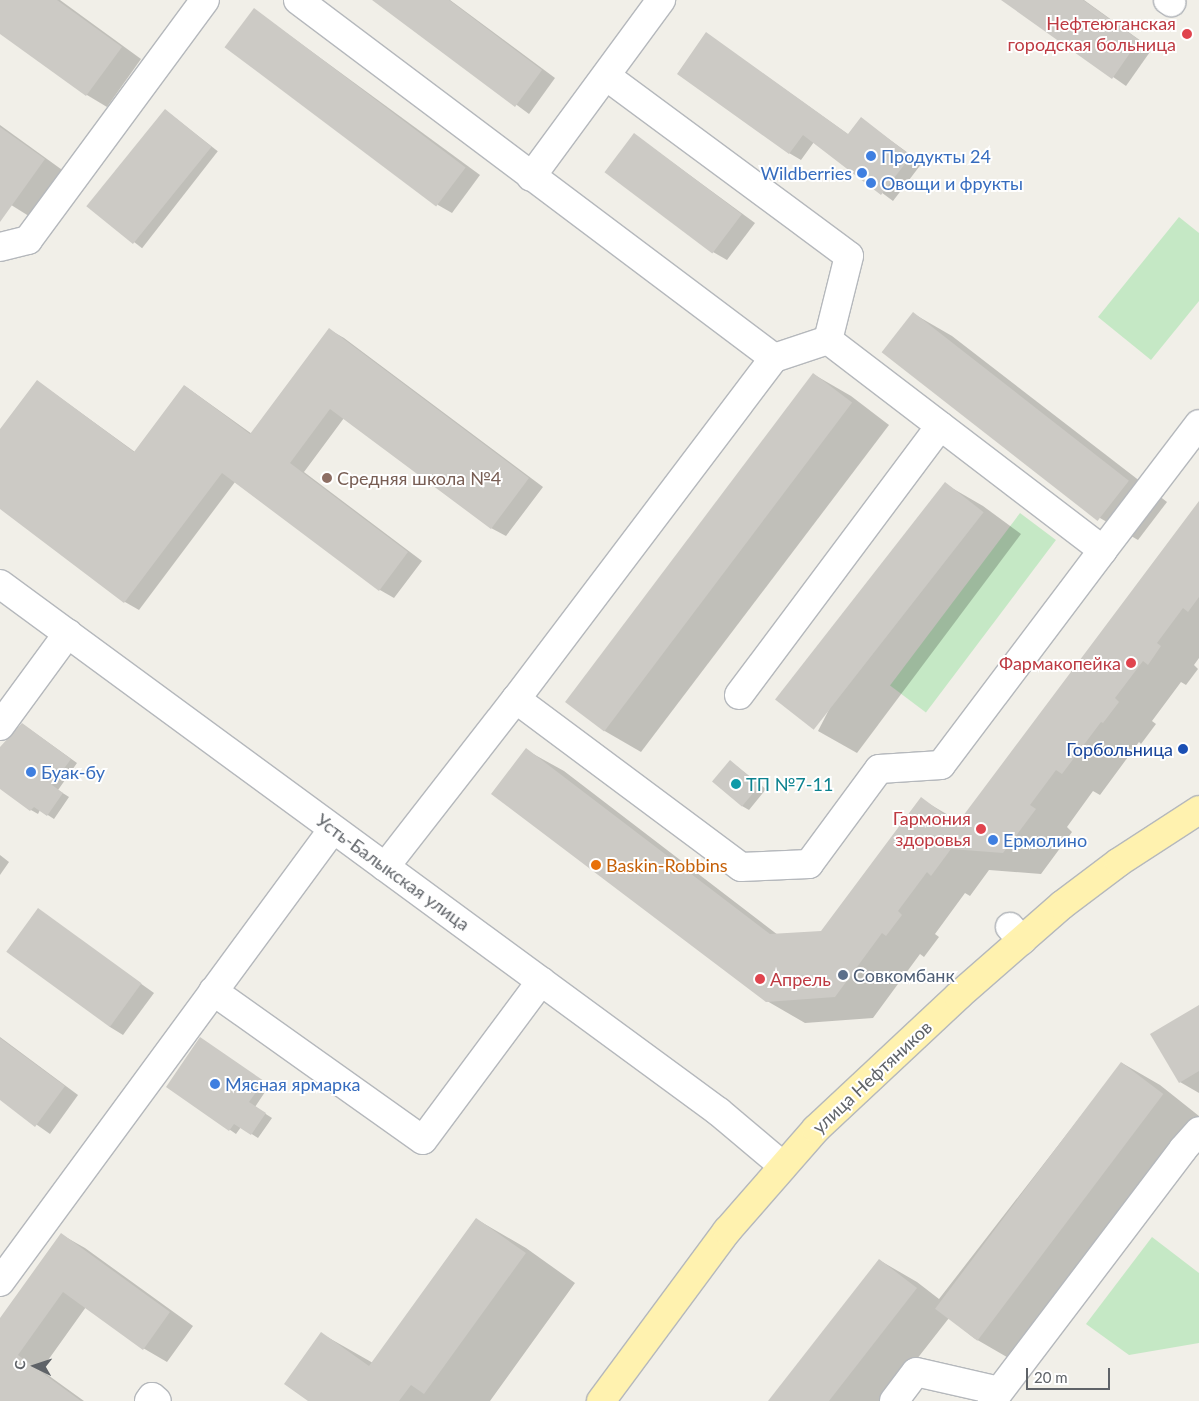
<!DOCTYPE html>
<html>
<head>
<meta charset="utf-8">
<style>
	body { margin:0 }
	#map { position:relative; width:1199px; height:1401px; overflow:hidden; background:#f1efe8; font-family:Lato,sans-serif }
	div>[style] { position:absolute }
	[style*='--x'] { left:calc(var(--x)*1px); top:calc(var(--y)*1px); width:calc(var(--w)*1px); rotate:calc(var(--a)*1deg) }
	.green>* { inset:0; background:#c5e8c5; transform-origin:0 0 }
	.shadow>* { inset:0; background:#0003; transform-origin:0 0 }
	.building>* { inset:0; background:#cccac5; transform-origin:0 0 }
	.roads { filter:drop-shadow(1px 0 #b5b8bc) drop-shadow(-1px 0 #b5b8bc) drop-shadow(0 1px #b5b8bc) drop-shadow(0 -1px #b5b8bc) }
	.minor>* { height:28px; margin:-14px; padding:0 14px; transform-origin:14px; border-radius:14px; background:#fff }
	.major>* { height:28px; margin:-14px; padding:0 14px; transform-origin:14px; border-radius:14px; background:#fff2af }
	.dots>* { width:14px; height:14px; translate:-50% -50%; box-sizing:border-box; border:2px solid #fff; border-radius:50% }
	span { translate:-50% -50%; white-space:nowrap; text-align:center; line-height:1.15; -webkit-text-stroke:4px #fff; paint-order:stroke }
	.health-label { font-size:18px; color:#be3a42 }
	.right { translate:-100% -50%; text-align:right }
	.left { translate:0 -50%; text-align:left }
	.shop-label { font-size:18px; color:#366cbe }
	.education-label { font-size:18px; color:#785e54 }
	.transit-label { font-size:18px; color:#164399 }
	.culture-label { font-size:18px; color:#0d838f }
	.food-label { font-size:18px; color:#c56008 }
	.street-label { font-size:18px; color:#5f6368 }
	.service-label { font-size:18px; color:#4e5e75 }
	.north { position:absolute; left:10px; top:1341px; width:50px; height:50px; -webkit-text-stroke:4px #fff; paint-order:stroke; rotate:274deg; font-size:14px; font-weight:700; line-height:20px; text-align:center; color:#5f6368 }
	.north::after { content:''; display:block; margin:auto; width:18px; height:22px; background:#5f6368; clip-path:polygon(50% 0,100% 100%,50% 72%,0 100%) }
	.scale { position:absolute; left:1026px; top:1368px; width:84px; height:22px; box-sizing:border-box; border:2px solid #5f6368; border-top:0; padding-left:6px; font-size:15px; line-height:18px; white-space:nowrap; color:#5f6368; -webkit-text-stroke:4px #fff; paint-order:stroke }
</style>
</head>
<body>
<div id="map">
	<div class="green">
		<i style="clip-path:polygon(1179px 217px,1199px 233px,1199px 301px,1151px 360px,1098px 317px)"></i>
		<i style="left:1020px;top:513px;width:45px;height:216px;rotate:37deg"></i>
		<i style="clip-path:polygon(1152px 1237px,1199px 1273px,1199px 1343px,1129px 1355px,1086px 1324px)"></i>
	</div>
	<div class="shadow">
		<i style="clip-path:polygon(0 0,60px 0,141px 59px,107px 107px,87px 95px,0 32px)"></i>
		<i style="clip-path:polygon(374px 0,450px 0,555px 78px,529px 114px)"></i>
		<i style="clip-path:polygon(1003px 0,1084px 0,1152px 49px,1126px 86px)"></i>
		<i style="clip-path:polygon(255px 10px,480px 175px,452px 213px,438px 205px)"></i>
		<i style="clip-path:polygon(707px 34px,849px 135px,861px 119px,922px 163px,893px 201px,814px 142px,801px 160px,789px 153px)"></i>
		<i style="left:165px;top:110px;width:67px;height:123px;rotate:38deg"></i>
		<i style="clip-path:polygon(0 125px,65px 172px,32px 218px,0 198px)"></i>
		<i style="clip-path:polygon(635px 135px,755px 223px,727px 260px,713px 252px)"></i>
		<i style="clip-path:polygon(914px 314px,952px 336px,1167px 502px,1138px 540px,1100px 518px)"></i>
		<i style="clip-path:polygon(330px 330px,344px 338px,543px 487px,506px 536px,491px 528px,344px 418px,304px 472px,422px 561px,394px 598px,380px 590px,235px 482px,139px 610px,125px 602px,0 508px,0 431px,37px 381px,135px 452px,185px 386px,252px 434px)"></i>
		<i style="clip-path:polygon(813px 374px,851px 396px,889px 425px,641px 752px,603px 730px)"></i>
		<i style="clip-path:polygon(945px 484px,983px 506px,1021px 534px,857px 753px,818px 731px)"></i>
		<i style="clip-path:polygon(1199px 503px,1199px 658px,1194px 665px,1198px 669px,1186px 685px,1181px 682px,1152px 721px,1156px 724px,1141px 744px,1139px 742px,1100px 795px,1093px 791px,1067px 827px,1072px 832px,1041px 874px,989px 870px,970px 896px,965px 893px,935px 934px,939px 937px,924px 957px,920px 954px,873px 1018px,805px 1023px,767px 1001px,526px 750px,564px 771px,778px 935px,822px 932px,921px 799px,960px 822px)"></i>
		<i style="clip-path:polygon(28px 728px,77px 763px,58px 790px,69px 797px,54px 819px,40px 810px,38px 814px,31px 810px,0 787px,0 749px)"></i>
		<i style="clip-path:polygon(731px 762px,766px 789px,749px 810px,742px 806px)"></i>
		<i style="clip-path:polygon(0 855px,9px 862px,0 875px)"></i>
		<i style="clip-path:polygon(38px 910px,154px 993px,123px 1035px,110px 1027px)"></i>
		<i style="clip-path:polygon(1199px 1006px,1199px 1093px,1180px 1082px)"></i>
		<i style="clip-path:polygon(0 1037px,78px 1095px,50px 1134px,0 1099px)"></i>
		<i style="clip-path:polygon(207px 1043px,269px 1086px,255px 1107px,272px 1118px,258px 1138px,241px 1127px,236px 1134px,168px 1087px)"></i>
		<i style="clip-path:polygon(1122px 1063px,1160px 1085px,1199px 1116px,1199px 1119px,1012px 1360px,974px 1338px,949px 1318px,884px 1401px,770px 1401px,879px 1260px,917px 1282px,939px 1299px)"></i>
		<i style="clip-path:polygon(476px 1219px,526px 1248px,575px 1283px,490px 1401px,310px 1401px,322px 1334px,373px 1363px)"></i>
		<i style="clip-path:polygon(62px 1235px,85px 1248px,193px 1326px,167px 1362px,143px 1348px,86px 1307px,41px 1370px,84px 1401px,0 1401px,0 1320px)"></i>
	</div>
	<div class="building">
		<i style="clip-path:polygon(0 0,57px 0,122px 47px,86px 96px,0 34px)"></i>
		<i style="clip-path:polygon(372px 0,449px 0,542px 70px,515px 107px)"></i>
		<i style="clip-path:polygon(1001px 0,1083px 0,1139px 40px,1112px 79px)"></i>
		<i style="left:254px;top:8px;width:265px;height:49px;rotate:37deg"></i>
		<i style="clip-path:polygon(706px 32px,848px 134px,861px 117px,911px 156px,881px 195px,803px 135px,789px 154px,677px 74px)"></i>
		<i style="left:165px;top:109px;width:60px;height:125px;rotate:39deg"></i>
		<i style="clip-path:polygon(0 127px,45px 159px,0 222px)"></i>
		<i style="left:634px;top:133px;width:135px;height:49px;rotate:37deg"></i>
		<i style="left:913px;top:312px;width:274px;height:51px;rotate:38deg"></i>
		<i style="clip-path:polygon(329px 328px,529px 478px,491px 529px,330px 409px,290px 463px,408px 552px,379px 591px,222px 473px,124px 603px,0 509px,0 429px,37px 380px,134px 452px,184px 385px,250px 434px)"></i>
		<i style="left:813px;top:373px;width:49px;height:412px;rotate:37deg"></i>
		<i style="left:945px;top:482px;width:49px;height:276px;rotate:38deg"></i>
		<i style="clip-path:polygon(1199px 501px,1199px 597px,1188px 612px,1183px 608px,1157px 643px,1161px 646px,1148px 665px,1143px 661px,1115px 698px,1119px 702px,1103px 723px,1101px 722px,1062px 774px,1056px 770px,1030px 805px,1036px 809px,1003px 853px,951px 849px,931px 876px,927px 872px,898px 911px,902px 915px,886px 936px,882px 933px,835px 997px,766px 1002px,491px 794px,526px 748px,770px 934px,821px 931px,921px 797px,957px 824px)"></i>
		<i style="clip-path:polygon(22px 723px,71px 759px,52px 785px,63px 793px,47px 816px,34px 807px,30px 811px,0 789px,0 747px)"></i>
		<i style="left:730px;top:760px;width:39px;height:28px;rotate:40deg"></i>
		<i style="left:38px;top:908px;width:128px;height:54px;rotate:36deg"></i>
		<i style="clip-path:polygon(1199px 1005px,1199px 1071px,1179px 1083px,1150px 1034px)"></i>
		<i style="clip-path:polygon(200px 1037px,264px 1081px,249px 1102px,266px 1113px,251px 1135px,234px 1124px,229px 1131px,166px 1087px)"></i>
		<i style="clip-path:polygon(0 1038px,65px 1086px,35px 1127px,0 1100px)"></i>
		<i style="left:1121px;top:1062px;width:53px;height:309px;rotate:37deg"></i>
		<i style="clip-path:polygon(476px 1218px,526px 1253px,424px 1394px,411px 1385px,399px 1401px,308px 1401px,284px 1384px,321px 1332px,369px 1366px)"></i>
		<i style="clip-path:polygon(61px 1233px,170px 1312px,143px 1350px,63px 1292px,18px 1355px,81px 1401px,0 1401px,0 1318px)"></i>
		<i style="clip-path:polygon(879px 1259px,917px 1288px,829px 1401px,768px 1401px)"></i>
	</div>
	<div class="roads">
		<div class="minor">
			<i style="--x:298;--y:0;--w:596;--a:36.95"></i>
			<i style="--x:1168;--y:0;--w:4;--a:34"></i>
			<i style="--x:606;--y:76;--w:302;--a:36.5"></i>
			<i style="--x:849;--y:256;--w:87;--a:104"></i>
			<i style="--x:531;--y:177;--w:220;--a:-53.7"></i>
			<i style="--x:0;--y:247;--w:29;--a:-14"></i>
			<i style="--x:28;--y:240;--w:298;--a:-53.6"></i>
			<i style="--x:1103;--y:550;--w:158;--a:-52.7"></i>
			<i style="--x:0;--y:584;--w:892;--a:36.29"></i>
			<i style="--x:719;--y:1112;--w:82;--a:40.1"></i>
			<i style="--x:739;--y:695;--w:336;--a:-53.2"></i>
			<i style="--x:0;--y:726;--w:115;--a:-53.8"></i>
			<i style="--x:385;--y:867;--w:213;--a:-52.1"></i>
			<i style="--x:516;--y:699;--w:428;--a:-52.9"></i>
			<i style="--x:774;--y:358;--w:57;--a:-18.4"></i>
			<i style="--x:828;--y:340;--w:346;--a:37.4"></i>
			<i style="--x:1103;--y:550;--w:269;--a:127"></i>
			<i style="--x:941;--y:765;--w:62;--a:176.3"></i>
			<i style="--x:879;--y:769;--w:118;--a:126.4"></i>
			<i style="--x:809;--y:864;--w:68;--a:177.5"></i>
			<i style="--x:741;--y:867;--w:281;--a:-143.3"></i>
			<i style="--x:1010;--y:927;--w:18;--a:49"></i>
			<i style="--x:213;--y:991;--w:257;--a:35.4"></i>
			<i style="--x:423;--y:1140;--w:198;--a:-53.4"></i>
			<i style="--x:0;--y:1282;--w:562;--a:-53.68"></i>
			<i style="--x:149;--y:1401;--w:5;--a:-53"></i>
			<i style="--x:152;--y:1397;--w:6;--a:39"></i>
			<i style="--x:894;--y:1401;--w:36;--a:-53"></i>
			<i style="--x:916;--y:1372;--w:85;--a:12.9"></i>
			<i style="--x:992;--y:1401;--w:316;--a:-52.8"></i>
			<i style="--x:1183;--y:1149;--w:24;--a:-48"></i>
		</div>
		<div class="major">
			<i style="--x:601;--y:1401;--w:212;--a:-53.5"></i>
			<i style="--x:727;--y:1231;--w:135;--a:-48.9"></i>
			<i style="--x:816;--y:1129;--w:195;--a:-43.1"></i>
			<i style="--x:958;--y:996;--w:138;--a:-41.2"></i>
			<i style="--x:1062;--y:905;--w:71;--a:-37"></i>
			<i style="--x:1119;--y:862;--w:95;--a:-33"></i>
		</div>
	</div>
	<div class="dots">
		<i style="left:1187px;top:34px;background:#e0444e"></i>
		<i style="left:871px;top:156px;background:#3f7fe0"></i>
		<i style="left:862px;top:173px;background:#3f7fe0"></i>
		<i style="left:871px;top:183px;background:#3f7fe0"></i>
		<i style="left:327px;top:478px;background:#8d6e63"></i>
		<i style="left:1131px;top:663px;background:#e0444e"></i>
		<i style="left:1183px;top:749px;background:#1a4fb4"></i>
		<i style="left:31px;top:772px;background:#3f7fe0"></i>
		<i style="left:736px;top:784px;background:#0f9aa8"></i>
		<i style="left:981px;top:829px;background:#e0444e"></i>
		<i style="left:993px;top:840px;background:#3f7fe0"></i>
		<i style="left:596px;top:865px;background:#e8710a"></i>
		<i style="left:843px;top:975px;background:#5c6f8a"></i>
		<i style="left:760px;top:979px;background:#e0444e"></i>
		<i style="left:215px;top:1084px;background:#3f7fe0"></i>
	</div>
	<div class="health-label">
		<span class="right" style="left:1176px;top:34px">Нефтеюганская<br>городская больница</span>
		<span class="right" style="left:1121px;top:663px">Фармакопейка</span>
		<span class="right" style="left:971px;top:829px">Гармония<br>здоровья</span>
		<span class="left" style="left:770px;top:979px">Апрель</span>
	</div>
	<div class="shop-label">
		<span class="left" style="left:881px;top:156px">Продукты 24</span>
		<span class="right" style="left:852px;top:173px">Wildberries</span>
		<span class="left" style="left:881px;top:183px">Овощи и фрукты</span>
		<span class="left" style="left:41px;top:772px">Буак-бу</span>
		<span class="left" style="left:1003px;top:840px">Ермолино</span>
		<span class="left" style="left:225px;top:1084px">Мясная ярмарка</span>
	</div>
	<div class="education-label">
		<span class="left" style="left:337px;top:478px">Средняя школа №4</span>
	</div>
	<div class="transit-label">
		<span class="right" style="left:1173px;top:749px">Горбольница</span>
	</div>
	<div class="culture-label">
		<span class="left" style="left:746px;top:784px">ТП №7-11</span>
	</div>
	<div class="food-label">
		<span class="left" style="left:606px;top:865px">Baskin-Robbins</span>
	</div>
	<div class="street-label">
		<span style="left:393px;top:872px;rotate:36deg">Усть-Балыкская улица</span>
		<span style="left:872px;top:1077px;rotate:-43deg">улица Нефтяников</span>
	</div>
	<div class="service-label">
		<span class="left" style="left:853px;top:975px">Совкомбанк</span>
	</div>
	<div class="north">С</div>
	<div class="scale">20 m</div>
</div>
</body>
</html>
